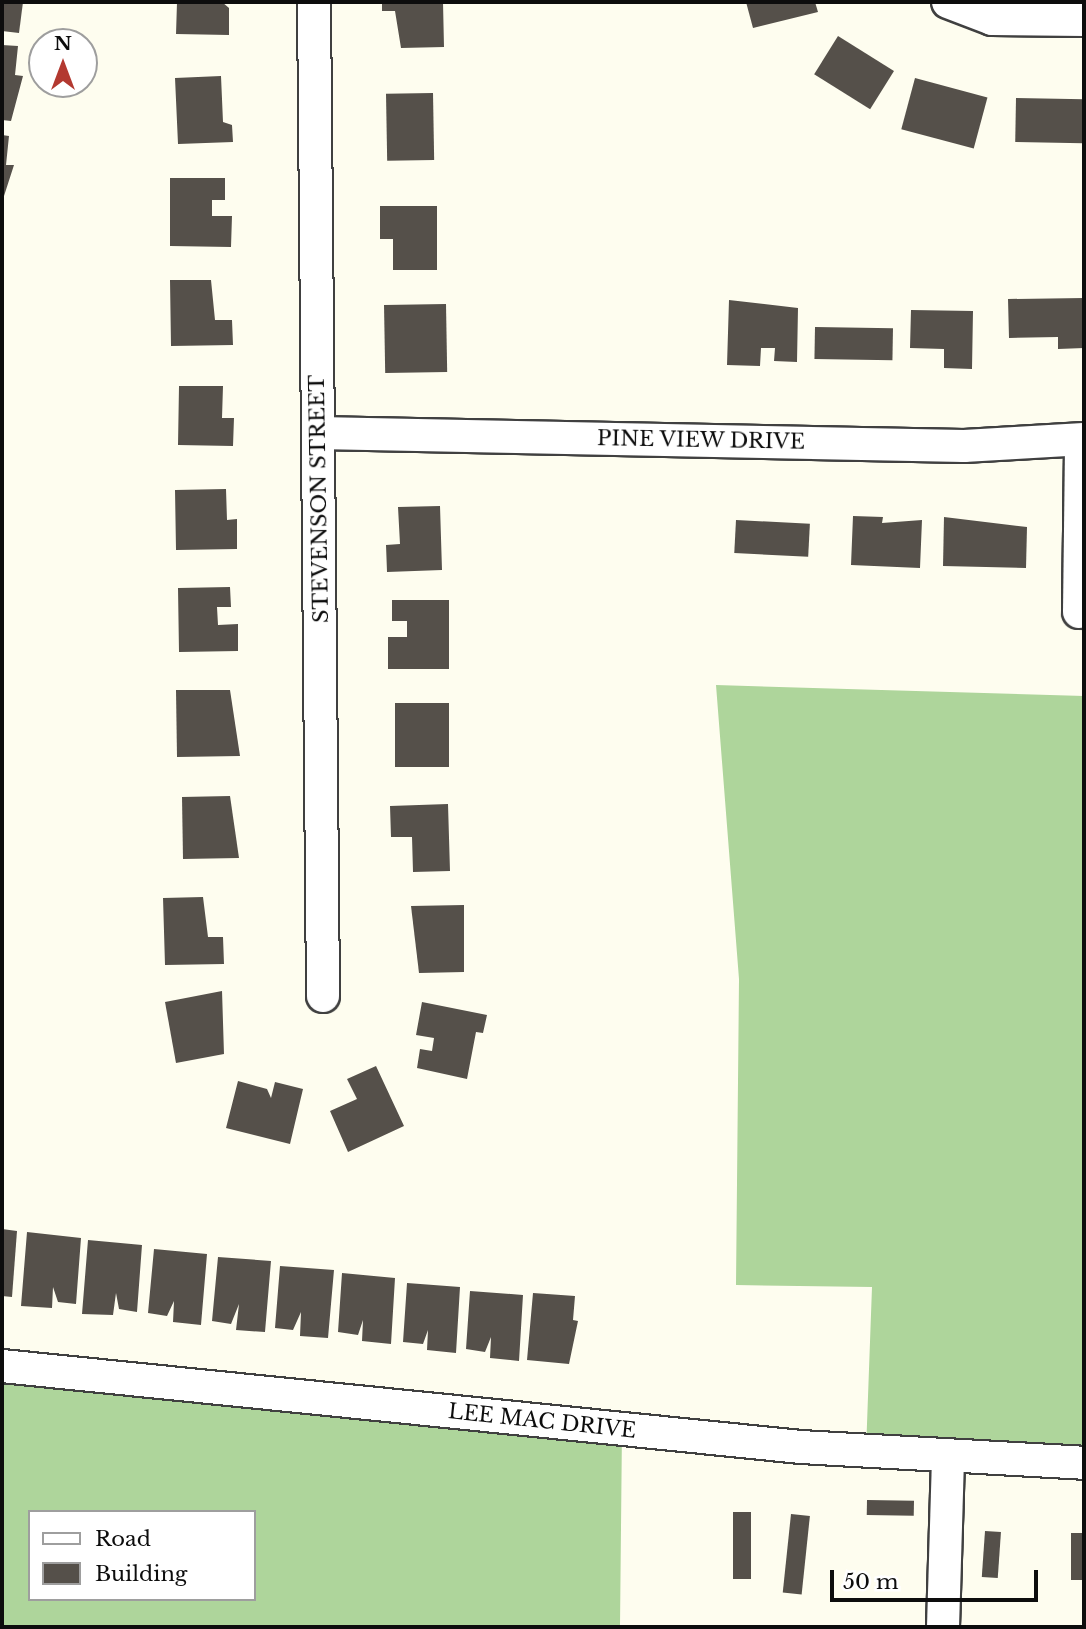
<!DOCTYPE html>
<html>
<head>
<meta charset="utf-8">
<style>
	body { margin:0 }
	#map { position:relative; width:1086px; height:1629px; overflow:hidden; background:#fefdef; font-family:"Libre Baskerville",serif }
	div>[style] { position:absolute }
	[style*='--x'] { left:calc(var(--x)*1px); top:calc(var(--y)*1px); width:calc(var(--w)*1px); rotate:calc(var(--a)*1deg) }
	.forest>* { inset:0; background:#aed59b }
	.building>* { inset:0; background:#55504a; transform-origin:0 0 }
	.roads { filter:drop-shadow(2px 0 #404040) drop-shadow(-2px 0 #404040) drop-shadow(0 2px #404040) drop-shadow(0 -2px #404040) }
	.minor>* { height:32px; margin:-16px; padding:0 16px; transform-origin:16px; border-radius:16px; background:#fff }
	span { translate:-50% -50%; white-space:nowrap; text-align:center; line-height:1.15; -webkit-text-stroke:7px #fff; paint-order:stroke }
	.street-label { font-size:21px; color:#0d0d0d }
	.frame { position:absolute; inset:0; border:4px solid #0d0d0d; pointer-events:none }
	.legend { position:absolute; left:28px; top:1510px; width:228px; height:91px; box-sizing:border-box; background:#fff; border:2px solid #9e9e9e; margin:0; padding:9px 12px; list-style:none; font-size:21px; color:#0d0d0d }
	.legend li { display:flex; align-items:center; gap:14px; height:35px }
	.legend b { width:35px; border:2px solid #9e9e9e }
	.north { position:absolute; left:28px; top:28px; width:70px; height:70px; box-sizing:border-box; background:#fff; border:2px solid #9e9e9e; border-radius:50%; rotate:0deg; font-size:19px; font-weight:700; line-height:28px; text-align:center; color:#0d0d0d }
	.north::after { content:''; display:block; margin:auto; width:24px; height:32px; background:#b33930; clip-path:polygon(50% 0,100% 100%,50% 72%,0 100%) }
	.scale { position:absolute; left:830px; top:1570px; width:208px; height:32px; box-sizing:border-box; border:4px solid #0d0d0d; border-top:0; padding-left:9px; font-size:21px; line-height:24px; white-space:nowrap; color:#0d0d0d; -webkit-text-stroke:5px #fff; paint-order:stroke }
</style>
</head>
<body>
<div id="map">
	<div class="forest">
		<i style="clip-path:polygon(716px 685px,1084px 696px,1084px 1462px,866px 1451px,872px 1287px,736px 1285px,739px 979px)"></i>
		<i style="clip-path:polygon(evenodd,2px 1366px,622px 1429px,620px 1627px,2px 1627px,2px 1366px,30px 1512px,254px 1512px,254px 1599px,30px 1599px,30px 1512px)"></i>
	</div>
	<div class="building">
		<i style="clip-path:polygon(2px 2px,23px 2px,19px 33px,2px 31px)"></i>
		<i style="clip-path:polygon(177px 2px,222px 2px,229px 8px,229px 35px,176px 34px)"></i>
		<i style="clip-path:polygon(382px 2px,443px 2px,444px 47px,401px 48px,395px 11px,382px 11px)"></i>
		<i style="clip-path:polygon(746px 2px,815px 2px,818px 12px,753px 28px)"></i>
		<i style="left:838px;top:36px;width:66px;height:45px;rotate:32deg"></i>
		<i style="clip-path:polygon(2px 45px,18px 46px,15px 75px,23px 76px,11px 121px,2px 120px)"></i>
		<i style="clip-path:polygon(221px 76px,223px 122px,232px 125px,233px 142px,178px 144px,175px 78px)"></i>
		<i style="left:915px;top:78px;width:75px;height:53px;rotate:15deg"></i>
		<i style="left:433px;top:93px;width:67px;height:47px;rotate:89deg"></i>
		<i style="left:1016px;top:98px;width:68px;height:44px;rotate:1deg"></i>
		<i style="clip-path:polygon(2px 135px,9px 136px,6px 165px,14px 165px,4px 196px)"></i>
		<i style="clip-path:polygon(170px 178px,225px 178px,225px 200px,212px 200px,212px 216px,232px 216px,231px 247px,170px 246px)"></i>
		<i style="clip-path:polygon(380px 206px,437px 206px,437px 270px,393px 270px,393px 239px,380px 239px)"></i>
		<i style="clip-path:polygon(170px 280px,211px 280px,215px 320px,232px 320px,233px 345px,171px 346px)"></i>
		<i style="clip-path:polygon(1084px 298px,1084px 348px,1058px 349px,1058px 337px,1009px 338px,1008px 299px)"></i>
		<i style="clip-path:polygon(729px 300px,798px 308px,797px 362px,774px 361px,775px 348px,761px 348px,760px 366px,727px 365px)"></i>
		<i style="left:446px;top:304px;width:68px;height:62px;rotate:89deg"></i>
		<i style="clip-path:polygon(911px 310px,973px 311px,972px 369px,944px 368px,944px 349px,910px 348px)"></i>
		<i style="left:815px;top:327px;width:78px;height:32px;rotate:1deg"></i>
		<i style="clip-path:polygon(179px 386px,223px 386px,222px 418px,234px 418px,233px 446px,178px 445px)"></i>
		<i style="clip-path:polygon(226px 489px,227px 520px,237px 519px,237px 549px,176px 550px,175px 490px)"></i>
		<i style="clip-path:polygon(440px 506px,442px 570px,387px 572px,386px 545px,400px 544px,398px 507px)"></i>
		<i style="clip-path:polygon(853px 516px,883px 517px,882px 523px,922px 520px,920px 568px,851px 565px)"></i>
		<i style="clip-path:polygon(944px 517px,1027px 527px,1026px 568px,943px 566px)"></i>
		<i style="left:736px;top:520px;width:74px;height:33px;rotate:3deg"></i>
		<i style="clip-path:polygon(230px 587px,231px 607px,217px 607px,218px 625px,238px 624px,238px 651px,179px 652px,178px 588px)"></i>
		<i style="clip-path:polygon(392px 600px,449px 600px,449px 669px,388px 669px,388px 637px,407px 637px,407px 621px,392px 621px)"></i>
		<i style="clip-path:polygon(176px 690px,230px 690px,240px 756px,177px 757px)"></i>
		<i style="left:395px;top:703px;width:54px;height:64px"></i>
		<i style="clip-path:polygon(230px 796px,239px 858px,183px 859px,182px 797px)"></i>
		<i style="clip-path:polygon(448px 804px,450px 871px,413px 872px,412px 837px,391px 837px,390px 806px)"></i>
		<i style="clip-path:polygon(203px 897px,208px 937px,223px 937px,224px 964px,165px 965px,163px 898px)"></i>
		<i style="clip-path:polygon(464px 905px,464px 972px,419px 973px,411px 906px)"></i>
		<i style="clip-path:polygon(222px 991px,224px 1054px,176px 1063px,165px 1002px)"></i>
		<i style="clip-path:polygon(422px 1002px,487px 1015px,483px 1033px,476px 1032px,467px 1079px,417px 1068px,420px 1049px,432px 1051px,434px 1038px,416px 1035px)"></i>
		<i style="clip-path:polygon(376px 1066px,404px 1126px,348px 1152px,330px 1111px,357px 1099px,347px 1079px)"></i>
		<i style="clip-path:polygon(238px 1081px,267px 1089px,271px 1098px,275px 1082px,303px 1089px,290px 1144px,226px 1128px)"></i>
		<i style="clip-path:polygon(2px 1229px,17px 1231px,12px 1297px,2px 1296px)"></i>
		<i style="clip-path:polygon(27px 1232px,81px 1238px,76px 1304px,58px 1302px,53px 1287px,52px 1308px,21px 1306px)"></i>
		<i style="clip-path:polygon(88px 1240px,142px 1245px,137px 1312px,119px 1309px,116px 1293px,113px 1315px,82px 1314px)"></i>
		<i style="clip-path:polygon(154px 1249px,207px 1254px,201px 1325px,173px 1322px,174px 1301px,167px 1316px,148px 1313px)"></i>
		<i style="clip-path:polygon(218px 1257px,271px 1261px,265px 1332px,236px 1330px,239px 1304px,231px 1324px,212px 1321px)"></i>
		<i style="clip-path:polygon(280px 1266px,334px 1270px,328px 1338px,300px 1336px,301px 1312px,293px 1330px,275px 1328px)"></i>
		<i style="clip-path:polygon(342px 1273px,395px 1278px,391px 1344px,362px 1341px,363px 1320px,358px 1335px,338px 1332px)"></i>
		<i style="clip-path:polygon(407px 1283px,460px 1287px,456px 1353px,427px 1350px,428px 1330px,423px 1344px,403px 1342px)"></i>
		<i style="clip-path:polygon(470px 1291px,523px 1295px,519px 1361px,490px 1358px,491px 1337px,485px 1352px,466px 1349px)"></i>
		<i style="clip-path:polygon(533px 1293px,575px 1296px,573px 1320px,578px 1321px,569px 1364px,527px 1360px)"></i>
		<i style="left:867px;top:1500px;width:47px;height:15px;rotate:1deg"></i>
		<i style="left:733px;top:1512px;width:18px;height:67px"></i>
		<i style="left:791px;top:1514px;width:19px;height:79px;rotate:6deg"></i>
		<i style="left:985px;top:1531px;width:16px;height:46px;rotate:4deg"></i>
		<i style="left:1084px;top:1533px;width:47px;height:13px;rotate:90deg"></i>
	</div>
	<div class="roads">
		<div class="minor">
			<i style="--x:314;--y:2;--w:994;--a:89.48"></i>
			<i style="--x:948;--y:2;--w:47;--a:21.1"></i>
			<i style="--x:992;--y:19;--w:92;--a:0.6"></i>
			<i style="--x:318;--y:433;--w:646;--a:1.15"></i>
			<i style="--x:964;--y:446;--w:120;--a:-3.3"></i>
			<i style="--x:1079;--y:612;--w:172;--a:-89.3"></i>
			<i style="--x:2;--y:1366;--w:803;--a:5.79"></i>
			<i style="--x:801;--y:1447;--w:283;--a:3.2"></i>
			<i style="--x:943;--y:1627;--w:170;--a:-88.3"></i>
		</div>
	</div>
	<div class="street-label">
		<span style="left:701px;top:440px;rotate:1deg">PINE VIEW DRIVE</span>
		<span style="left:319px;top:499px;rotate:-91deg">STEVENSON STREET</span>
		<span style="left:542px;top:1421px;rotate:6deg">LEE MAC DRIVE</span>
	</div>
	<div class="frame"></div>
	<ul class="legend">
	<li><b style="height:9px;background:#fff"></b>Road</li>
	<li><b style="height:19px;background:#55504a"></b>Building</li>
	</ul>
	<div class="north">N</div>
	<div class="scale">50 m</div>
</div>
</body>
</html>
